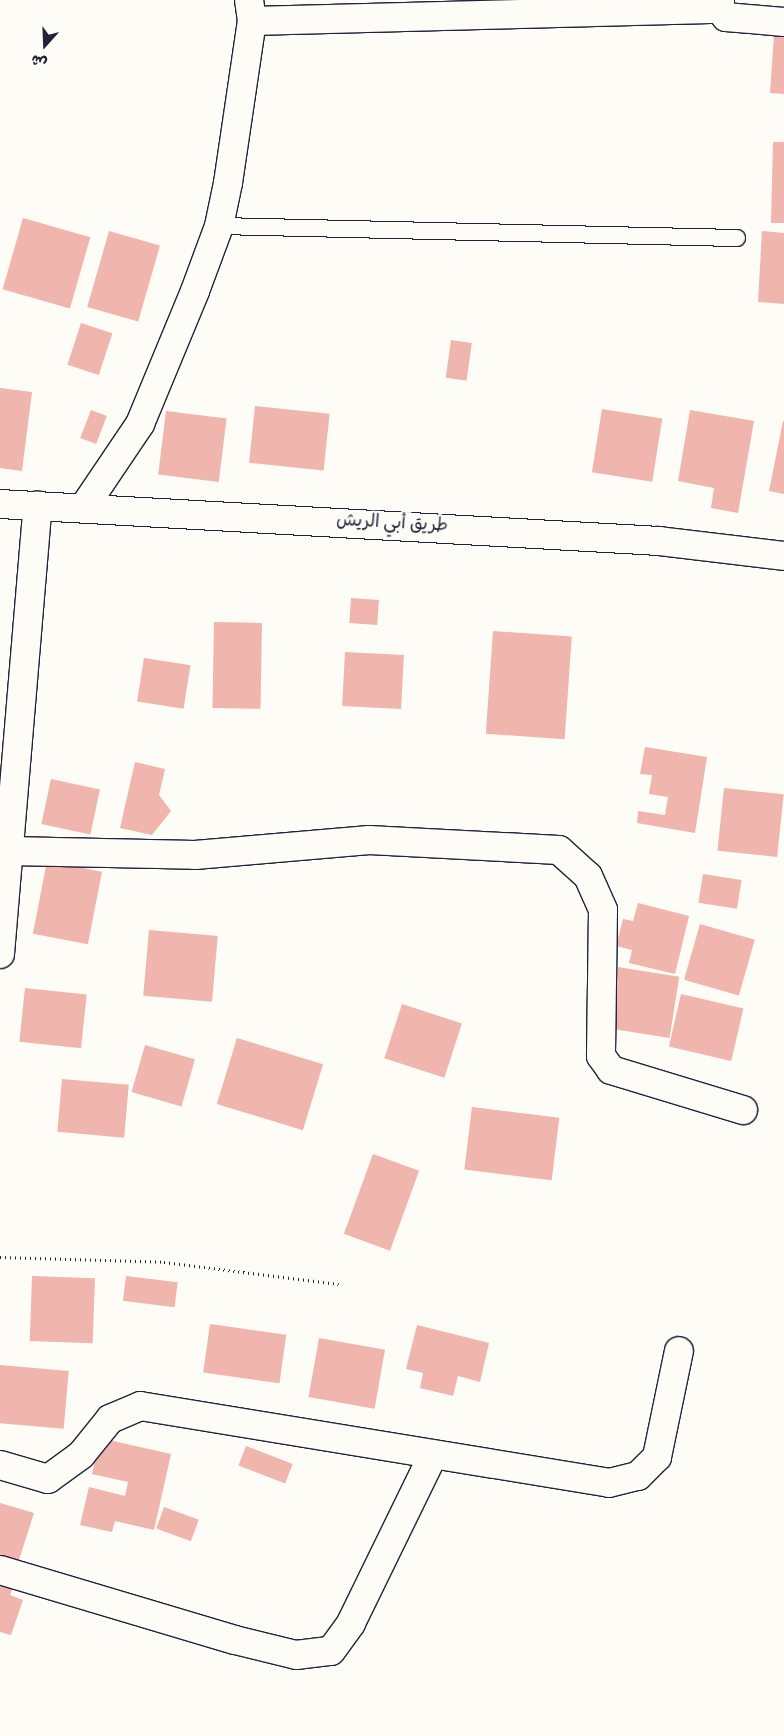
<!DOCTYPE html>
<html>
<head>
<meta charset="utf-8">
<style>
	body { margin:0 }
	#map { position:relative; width:784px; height:1736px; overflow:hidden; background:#fdfcf7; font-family:"Gochi Hand","Playpen Sans Arabic",sans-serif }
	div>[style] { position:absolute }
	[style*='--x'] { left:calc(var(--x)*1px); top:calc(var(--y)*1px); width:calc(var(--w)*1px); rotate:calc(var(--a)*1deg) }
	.building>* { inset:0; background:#f0b5ac; transform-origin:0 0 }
	.path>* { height:3px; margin-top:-1.5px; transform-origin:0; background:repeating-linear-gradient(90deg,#22223b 0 1px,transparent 0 5px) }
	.roads { filter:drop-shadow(1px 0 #22223b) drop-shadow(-1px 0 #22223b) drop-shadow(0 1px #22223b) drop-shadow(0 -1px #22223b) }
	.service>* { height:16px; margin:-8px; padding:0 8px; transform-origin:8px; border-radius:8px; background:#fdfcf7 }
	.minor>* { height:28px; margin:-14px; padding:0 14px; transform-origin:14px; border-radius:14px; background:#fdfcf7 }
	span { translate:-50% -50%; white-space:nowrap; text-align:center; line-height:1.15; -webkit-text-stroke:4.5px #fdfcf7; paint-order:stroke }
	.street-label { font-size:18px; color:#22223b }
	.north { position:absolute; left:20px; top:20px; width:50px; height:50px; -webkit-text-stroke:4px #fdfcf7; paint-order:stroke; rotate:200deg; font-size:14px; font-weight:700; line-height:20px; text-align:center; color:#22223b }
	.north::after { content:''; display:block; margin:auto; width:18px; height:22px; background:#22223b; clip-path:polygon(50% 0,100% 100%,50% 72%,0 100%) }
</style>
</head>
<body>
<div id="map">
	<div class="building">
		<i style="clip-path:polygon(774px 35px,784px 35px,784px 94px,770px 93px)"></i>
		<i style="clip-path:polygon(773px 142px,784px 142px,784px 223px,771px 223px)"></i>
		<i style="left:23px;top:218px;width:70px;height:74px;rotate:16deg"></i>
		<i style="left:109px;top:231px;width:53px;height:79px;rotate:16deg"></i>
		<i style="clip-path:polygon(762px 231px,784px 233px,784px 304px,758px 302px)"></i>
		<i style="left:81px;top:323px;width:33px;height:44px;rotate:18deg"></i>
		<i style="left:451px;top:340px;width:21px;height:38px;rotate:8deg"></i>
		<i style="clip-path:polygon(0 388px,32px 392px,22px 471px,0 468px)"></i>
		<i style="left:255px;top:406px;width:75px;height:57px;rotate:6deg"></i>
		<i style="left:602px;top:409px;width:61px;height:64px;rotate:9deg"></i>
		<i style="left:91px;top:410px;width:17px;height:30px;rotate:21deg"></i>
		<i style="clip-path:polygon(690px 410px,754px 421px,738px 513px,711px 508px,714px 488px,678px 481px)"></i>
		<i style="left:166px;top:411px;width:61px;height:64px;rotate:7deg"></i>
		<i style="clip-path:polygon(783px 421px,784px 421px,784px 494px,769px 491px)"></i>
		<i style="left:351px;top:598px;width:28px;height:25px;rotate:4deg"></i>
		<i style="left:214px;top:622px;width:48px;height:86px;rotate:1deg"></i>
		<i style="left:493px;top:631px;width:79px;height:103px;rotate:4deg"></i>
		<i style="left:345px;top:652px;width:59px;height:54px;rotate:3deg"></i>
		<i style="left:144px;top:658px;width:47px;height:44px;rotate:9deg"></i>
		<i style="clip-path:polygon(645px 747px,707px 757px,695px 833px,637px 823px,638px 811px,665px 815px,668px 797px,649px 794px,652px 775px,640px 774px)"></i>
		<i style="clip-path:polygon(135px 762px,165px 769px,159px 795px,171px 811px,152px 835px,120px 828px)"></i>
		<i style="left:51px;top:779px;width:50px;height:46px;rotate:12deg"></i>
		<i style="left:724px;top:788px;width:60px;height:63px;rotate:6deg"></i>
		<i style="left:47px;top:861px;width:56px;height:74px;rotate:11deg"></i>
		<i style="left:703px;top:874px;width:39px;height:29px;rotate:9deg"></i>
		<i style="clip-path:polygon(638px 903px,689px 916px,675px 974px,629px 963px,632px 950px,616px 946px,623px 919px,633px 921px)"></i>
		<i style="left:700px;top:924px;width:57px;height:58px;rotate:16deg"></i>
		<i style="left:149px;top:930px;width:69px;height:66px;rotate:5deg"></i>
		<i style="left:618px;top:967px;width:62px;height:62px;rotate:9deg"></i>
		<i style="left:25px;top:988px;width:62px;height:54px;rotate:6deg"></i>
		<i style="left:681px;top:994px;width:64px;height:54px;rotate:13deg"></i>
		<i style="left:402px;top:1004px;width:63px;height:57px;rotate:18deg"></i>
		<i style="left:237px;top:1038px;width:90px;height:69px;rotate:17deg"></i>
		<i style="left:145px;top:1045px;width:52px;height:49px;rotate:16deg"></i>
		<i style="left:62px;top:1079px;width:67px;height:53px;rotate:5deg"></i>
		<i style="left:472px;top:1107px;width:88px;height:63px;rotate:7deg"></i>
		<i style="left:373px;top:1154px;width:49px;height:85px;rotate:20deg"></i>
		<i style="left:32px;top:1276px;width:63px;height:65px;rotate:2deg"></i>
		<i style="left:126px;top:1276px;width:52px;height:25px;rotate:7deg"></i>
		<i style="left:210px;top:1324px;width:77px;height:49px;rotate:8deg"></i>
		<i style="clip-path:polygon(417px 1325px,489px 1343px,480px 1382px,458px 1376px,453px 1396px,420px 1388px,423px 1373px,406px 1369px)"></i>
		<i style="left:319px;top:1338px;width:67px;height:60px;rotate:10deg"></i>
		<i style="left:0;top:1365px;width:69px;height:58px;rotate:5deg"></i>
		<i style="clip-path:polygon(100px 1438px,171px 1454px,154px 1530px,115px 1521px,112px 1532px,80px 1525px,89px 1487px,125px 1496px,128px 1482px,92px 1474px)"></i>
		<i style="left:246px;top:1446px;width:50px;height:21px;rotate:21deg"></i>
		<i style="clip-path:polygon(0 1503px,34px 1513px,18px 1563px,0 1557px)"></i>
		<i style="left:164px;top:1507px;width:37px;height:23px;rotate:20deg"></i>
		<i style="clip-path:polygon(0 1577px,15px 1582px,10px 1595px,23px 1600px,11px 1635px,0 1632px)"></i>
	</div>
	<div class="path">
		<i style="--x:0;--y:1257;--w:164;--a:1.7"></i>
		<i style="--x:164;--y:1262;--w:176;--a:7.2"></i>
	</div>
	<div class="roads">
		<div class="service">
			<i style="--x:219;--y:226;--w:518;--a:1.33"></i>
		</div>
		<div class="minor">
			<i style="--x:720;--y:0;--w:9;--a:90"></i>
			<i style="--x:720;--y:9;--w:10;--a:53"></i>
			<i style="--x:726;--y:17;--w:58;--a:4.9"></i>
			<i style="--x:252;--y:21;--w:468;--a:-1.5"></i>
			<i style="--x:0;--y:504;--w:660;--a:3.21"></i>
			<i style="--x:659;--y:541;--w:126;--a:6.8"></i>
			<i style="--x:84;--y:507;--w:100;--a:-56"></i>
			<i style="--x:140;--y:424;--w:144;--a:-67.5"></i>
			<i style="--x:195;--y:291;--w:69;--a:-69.7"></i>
			<i style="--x:219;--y:226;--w:44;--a:-78.2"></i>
			<i style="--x:228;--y:183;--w:164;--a:-81.6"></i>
			<i style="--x:252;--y:21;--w:21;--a:-98"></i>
			<i style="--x:10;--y:851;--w:185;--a:1.2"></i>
			<i style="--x:195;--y:855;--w:175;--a:-4.9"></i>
			<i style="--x:369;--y:840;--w:190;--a:3"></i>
			<i style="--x:559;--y:850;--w:39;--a:42"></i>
			<i style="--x:588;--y:876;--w:37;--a:66"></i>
			<i style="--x:603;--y:910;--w:146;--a:90.8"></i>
			<i style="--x:601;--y:1056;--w:17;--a:54"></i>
			<i style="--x:611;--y:1070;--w:138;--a:16.9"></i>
			<i style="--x:0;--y:954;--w:450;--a:-85.2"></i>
			<i style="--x:0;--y:1465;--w:50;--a:16.3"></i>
			<i style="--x:48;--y:1479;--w:41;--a:-36"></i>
			<i style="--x:81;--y:1455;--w:46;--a:-51.1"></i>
			<i style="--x:110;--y:1419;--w:33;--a:-23"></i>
			<i style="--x:140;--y:1406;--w:475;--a:9.3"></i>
			<i style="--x:609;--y:1483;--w:30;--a:-14"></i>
			<i style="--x:638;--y:1476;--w:27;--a:-45"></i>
			<i style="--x:657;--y:1457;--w:108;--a:-78.3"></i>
			<i style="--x:0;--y:1570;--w:245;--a:16.6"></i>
			<i style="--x:235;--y:1640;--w:63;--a:13.8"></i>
			<i style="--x:296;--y:1655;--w:35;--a:-7"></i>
			<i style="--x:331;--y:1651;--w:34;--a:-54"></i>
			<i style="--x:351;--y:1623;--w:187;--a:-64"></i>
		</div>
	</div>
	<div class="street-label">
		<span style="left:392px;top:525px;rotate:3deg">طريق أبي الريش</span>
	</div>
	<div class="north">ش</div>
</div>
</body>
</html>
